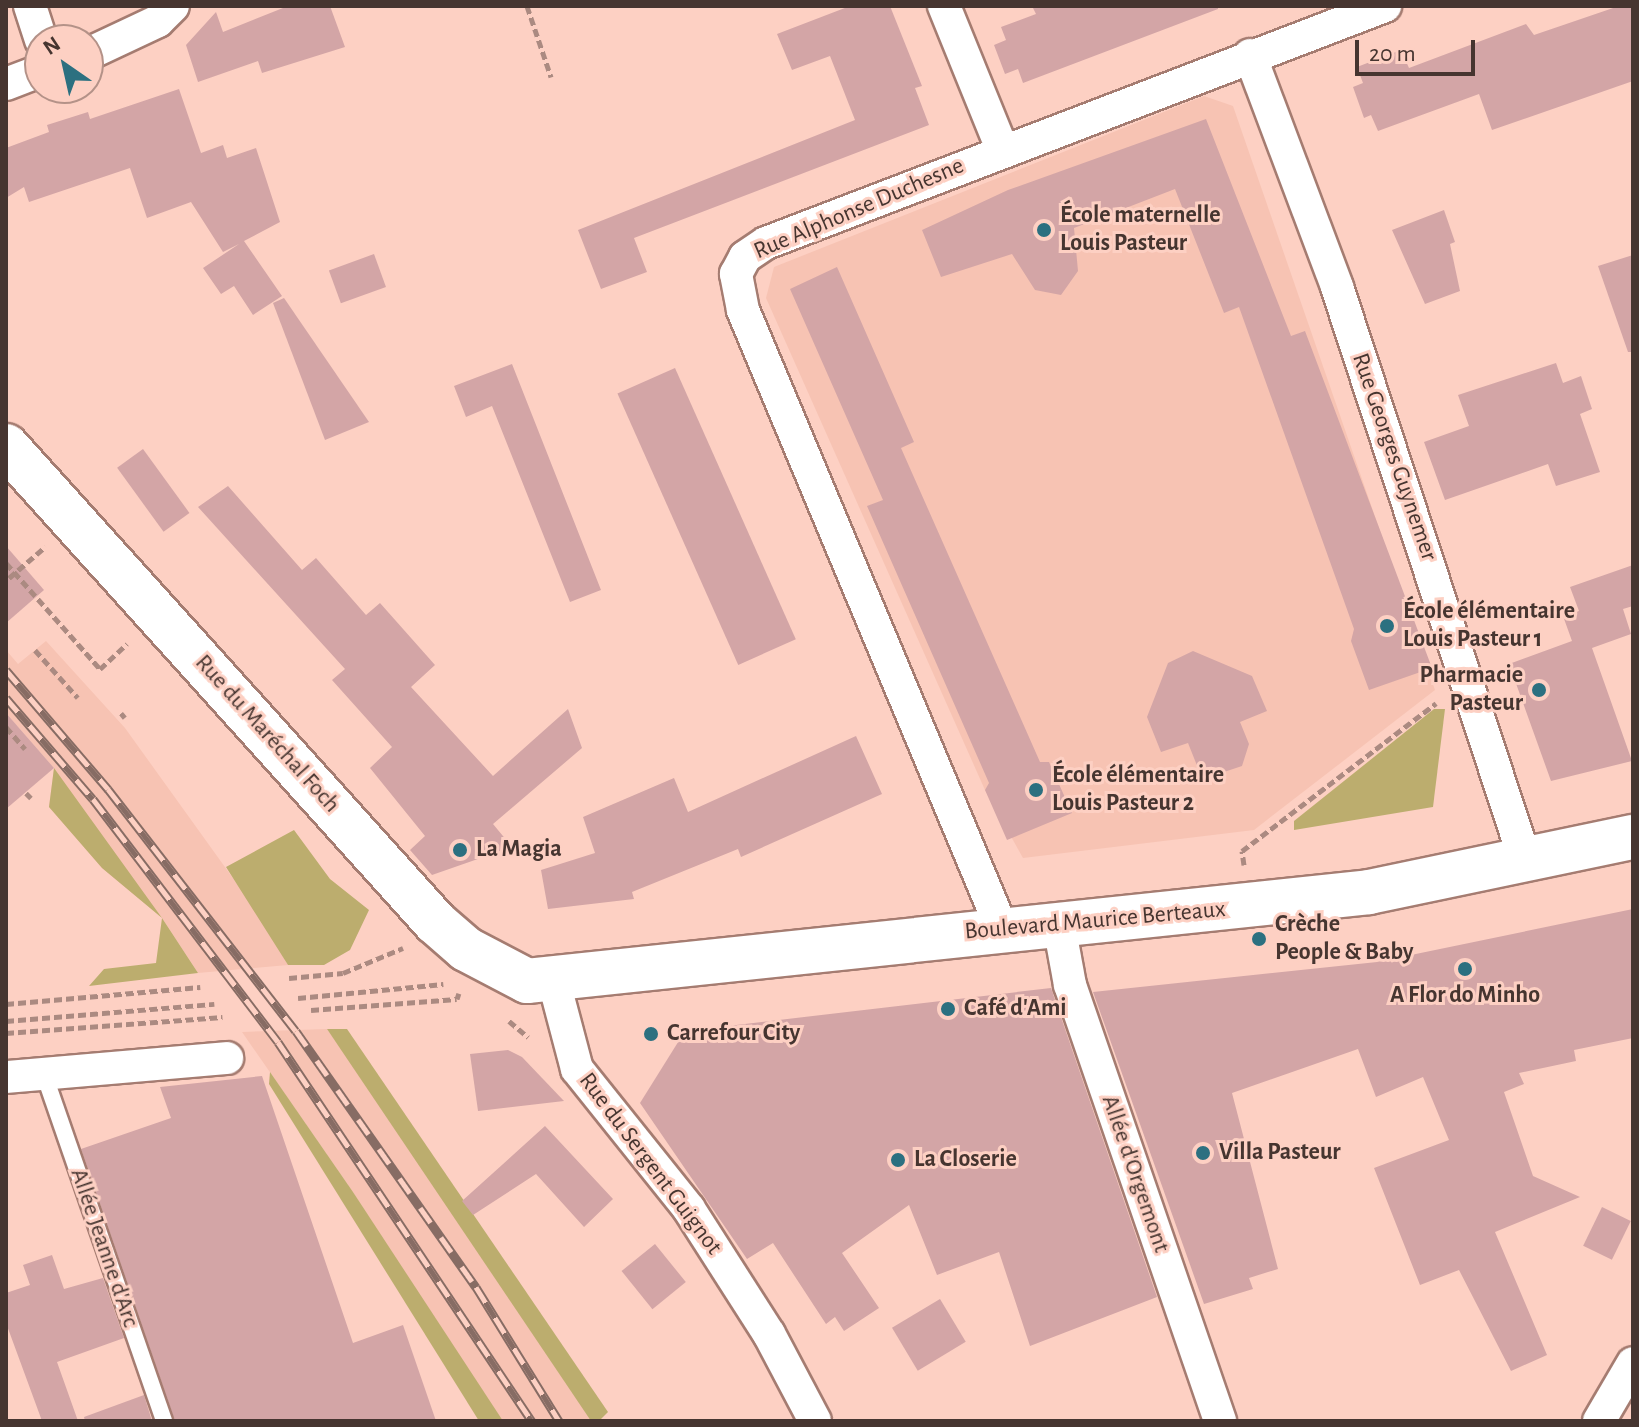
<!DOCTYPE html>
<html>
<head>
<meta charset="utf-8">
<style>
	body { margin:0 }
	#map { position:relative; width:1639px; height:1427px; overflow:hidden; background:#fdd0c3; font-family:"Alegreya Sans",sans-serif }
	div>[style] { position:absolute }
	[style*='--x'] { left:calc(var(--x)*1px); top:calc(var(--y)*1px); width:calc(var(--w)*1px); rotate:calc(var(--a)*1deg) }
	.built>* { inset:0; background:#f7c3b3 }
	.green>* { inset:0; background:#bcad6e }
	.building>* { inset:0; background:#d3a5a6; transform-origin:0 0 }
	.path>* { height:5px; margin-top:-2.5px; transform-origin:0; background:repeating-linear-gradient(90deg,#ab8a81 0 8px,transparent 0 12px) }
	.roads { filter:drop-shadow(2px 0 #a57c71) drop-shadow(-2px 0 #a57c71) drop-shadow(0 2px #a57c71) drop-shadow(0 -2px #a57c71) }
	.lane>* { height:16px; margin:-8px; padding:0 8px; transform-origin:8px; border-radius:8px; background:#fff }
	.street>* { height:32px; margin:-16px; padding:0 16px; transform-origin:16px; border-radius:16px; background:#fff }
	.secondary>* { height:44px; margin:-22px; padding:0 22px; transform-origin:22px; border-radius:22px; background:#fff }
	.rail>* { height:9px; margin-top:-4.5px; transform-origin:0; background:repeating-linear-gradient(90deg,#fdd0c3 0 18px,#876c64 0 36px); box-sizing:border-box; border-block:2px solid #876c64 }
	.dots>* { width:22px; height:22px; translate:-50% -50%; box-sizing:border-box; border:4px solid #fdd0c3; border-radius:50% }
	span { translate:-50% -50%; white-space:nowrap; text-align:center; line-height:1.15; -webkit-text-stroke:6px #fdd0c3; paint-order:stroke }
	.street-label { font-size:24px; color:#463530 }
	.poi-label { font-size:24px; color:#463530; font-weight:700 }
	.left { translate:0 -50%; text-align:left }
	.right { translate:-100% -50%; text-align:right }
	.frame { position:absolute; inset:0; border:8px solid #463530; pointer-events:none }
	.north { position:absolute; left:24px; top:24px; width:80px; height:80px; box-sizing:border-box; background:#fdd0c3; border:2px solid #b49288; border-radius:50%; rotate:326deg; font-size:22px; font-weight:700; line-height:32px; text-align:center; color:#463530 }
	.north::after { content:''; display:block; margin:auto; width:28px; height:36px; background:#2c7080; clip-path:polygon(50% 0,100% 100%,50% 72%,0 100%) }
	.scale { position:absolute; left:1355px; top:40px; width:120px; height:36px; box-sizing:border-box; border:4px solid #463530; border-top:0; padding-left:10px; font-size:24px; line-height:28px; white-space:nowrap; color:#463530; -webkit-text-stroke:6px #fdd0c3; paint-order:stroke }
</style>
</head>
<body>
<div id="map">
	<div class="built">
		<i style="clip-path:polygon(1204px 96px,1233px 106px,1435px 690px,1254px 830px,1023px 858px,985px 790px,766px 298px,774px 267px)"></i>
		<i style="clip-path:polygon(46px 641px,125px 728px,258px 913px,288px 965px,198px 973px,162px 918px,102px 868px,49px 807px,54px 768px,6px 713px,6px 650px,18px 664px)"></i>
		<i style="clip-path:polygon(327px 1029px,445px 1196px,592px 1421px,498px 1421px,353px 1192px,242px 1032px)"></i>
	</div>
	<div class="green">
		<i style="clip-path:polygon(1434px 709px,1445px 709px,1433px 807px,1294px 830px,1294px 821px)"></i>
		<i style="clip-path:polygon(54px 768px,162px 918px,198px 973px,89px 986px,104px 969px,156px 963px,162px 918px,102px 868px,49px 807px)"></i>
		<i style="clip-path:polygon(294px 830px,330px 879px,369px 910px,350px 950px,324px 965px,288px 965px,226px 867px)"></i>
		<i style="clip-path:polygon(327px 1029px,347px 1029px,608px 1412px,599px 1421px,591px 1421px)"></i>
		<i style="clip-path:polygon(270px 1072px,353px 1192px,503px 1421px,479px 1421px,269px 1084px)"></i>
	</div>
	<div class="building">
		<i style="clip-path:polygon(288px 6px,330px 6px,345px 47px,262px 73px,258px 61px,198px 82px,186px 45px,216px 12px,223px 32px)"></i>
		<i style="clip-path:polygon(850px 6px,890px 6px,922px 86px,915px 88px,929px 125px,634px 238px,647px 272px,601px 289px,578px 230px,855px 120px,830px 56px,792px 70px,777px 34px)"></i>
		<i style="clip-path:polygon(1032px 6px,1218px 6px,1218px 9px,1023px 83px,1018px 69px,1005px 74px,994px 45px,1006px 40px,1001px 27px,1036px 14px)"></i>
		<i style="clip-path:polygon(1619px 6px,1633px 6px,1633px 81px,1492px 130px,1479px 94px,1378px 131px,1371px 115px,1364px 118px,1353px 87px,1363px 83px,1357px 67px,1401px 50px,1409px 68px,1526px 24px,1534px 35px)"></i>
		<i style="clip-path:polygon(179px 89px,201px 153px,223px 145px,227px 158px,256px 148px,280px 222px,244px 241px,282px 296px,253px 315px,234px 286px,221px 294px,203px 268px,239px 244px,223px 252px,191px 202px,147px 218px,130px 168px,29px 202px,24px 187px,6px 198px,6px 148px,49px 132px,47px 125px,88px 112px,90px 119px)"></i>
		<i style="clip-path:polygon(1206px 119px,1291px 336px,1305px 331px,1432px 668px,1369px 690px,1351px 641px,1354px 629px,1239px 307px,1224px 313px,1175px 189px,1074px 228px,1078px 271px,1061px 295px,1035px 290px,1012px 254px,941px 277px,922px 230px,1008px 190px)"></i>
		<i style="clip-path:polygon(1444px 210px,1455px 242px,1450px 244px,1460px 291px,1425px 304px,1392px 230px)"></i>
		<i style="left:374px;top:254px;width:35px;height:48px;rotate:70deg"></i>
		<i style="clip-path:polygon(1633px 255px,1633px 352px,1628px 352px,1598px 266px)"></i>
		<i style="clip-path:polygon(837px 267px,914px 442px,901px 448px,1040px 762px,1049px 762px,1072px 813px,1007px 840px,985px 790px,989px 783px,867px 506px,883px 500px,790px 289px)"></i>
		<i style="clip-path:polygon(284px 298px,369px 422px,325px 440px,273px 303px)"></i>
		<i style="clip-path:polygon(1556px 363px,1563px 383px,1581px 376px,1592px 409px,1580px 414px,1600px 472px,1556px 486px,1548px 464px,1445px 500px,1424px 442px,1469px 426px,1458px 395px)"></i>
		<i style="clip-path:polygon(512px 364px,601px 590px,570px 602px,492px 406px,466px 417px,454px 386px)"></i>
		<i style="left:675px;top:368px;width:297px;height:63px;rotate:66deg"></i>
		<i style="left:143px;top:449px;width:79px;height:32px;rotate:54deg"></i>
		<i style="clip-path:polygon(228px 486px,302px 570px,316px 558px,366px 615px,380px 603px,435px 665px,411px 687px,493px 776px,568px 709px,582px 748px,493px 824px,512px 847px,432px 875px,410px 850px,425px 836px,370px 768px,392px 747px,332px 680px,345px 669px,198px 507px)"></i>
		<i style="clip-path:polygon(6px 546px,44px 590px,6px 623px)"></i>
		<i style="clip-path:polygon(1633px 565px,1633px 606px,1623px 609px,1631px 634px,1592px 648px,1632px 761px,1551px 781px,1509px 664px,1572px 641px,1563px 616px,1579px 611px,1570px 587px)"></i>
		<i style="clip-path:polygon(1193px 651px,1252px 676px,1267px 711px,1240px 722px,1249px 744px,1242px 766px,1215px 775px,1198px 768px,1188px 743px,1161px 752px,1147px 717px,1168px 663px)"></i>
		<i style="clip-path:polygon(6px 713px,54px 768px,6px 809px)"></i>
		<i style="clip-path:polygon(856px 736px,882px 794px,741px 857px,738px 849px,632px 892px,634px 899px,548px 909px,541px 870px,595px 853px,583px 817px,674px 778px,688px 812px)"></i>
		<i style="clip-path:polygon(1633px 909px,1633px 1038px,1574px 1050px,1576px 1061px,1519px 1073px,1524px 1084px,1504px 1092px,1533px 1176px,1580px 1197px,1495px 1232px,1547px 1355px,1511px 1371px,1459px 1270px,1420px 1285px,1374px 1168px,1449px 1140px,1423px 1077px,1376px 1097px,1358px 1049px,1232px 1093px,1278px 1269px,1249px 1278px,1253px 1289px,1204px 1304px,1093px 992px,1377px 962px)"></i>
		<i style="clip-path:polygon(1051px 988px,1157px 1297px,1030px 1346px,999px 1252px,937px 1275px,909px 1205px,842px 1253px,879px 1308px,844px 1331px,835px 1317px,826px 1324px,773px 1243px,747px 1259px,640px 1103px,685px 1031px)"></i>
		<i style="clip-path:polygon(508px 1050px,522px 1057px,564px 1101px,478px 1111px,470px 1054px)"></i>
		<i style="clip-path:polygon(262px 1076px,353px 1343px,403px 1325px,436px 1421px,175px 1421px,81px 1149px,171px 1118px,160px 1087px)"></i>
		<i style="clip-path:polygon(545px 1126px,613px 1199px,584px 1227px,536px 1174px,473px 1215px,462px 1201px)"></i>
		<i style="left:1602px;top:1207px;width:32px;height:43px;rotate:26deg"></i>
		<i style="left:655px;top:1244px;width:49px;height:43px;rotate:51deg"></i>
		<i style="clip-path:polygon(52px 1255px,64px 1289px,103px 1278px,124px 1338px,57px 1362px,78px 1421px,42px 1421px,6px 1323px,6px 1293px,30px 1285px,23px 1265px)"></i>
		<i style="left:940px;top:1299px;width:50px;height:56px;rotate:59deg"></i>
		<i style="clip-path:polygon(144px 1395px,152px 1421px,85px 1421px,84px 1417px)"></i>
	</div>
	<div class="path">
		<i style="--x:527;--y:6;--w:75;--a:71.3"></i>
		<i style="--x:6;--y:563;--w:142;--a:48.4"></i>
		<i style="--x:100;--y:669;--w:37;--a:-43"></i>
		<i style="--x:9;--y:578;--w:48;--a:-40.7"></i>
		<i style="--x:35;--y:650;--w:64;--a:48.1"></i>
		<i style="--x:121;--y:713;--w:6;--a:51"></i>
		<i style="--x:6;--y:727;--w:29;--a:49"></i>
		<i style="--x:26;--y:793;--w:7;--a:45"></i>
		<i style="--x:1244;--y:865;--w:14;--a:-98"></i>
		<i style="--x:1242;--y:851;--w:244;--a:-37.3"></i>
		<i style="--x:289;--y:978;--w:54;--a:-5.3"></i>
		<i style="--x:343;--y:973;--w:65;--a:-22.6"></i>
		<i style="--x:298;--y:998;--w:146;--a:-5.5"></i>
		<i style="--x:6;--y:1004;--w:195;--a:-5"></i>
		<i style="--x:311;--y:1010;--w:146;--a:-4.3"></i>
		<i style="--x:457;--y:999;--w:6;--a:-72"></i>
		<i style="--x:6;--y:1021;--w:209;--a:-4.7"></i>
		<i style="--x:509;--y:1021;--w:25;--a:40"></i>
		<i style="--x:6;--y:1033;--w:217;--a:-4.2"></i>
	</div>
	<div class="roads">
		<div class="lane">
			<i style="--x:44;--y:1074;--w:367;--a:70.9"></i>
		</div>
		<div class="street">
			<i style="--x:30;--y:6;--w:36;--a:72"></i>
			<i style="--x:944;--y:6;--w:154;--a:67.9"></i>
			<i style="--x:88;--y:54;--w:77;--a:-25.2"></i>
			<i style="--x:158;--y:21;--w:21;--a:-45"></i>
			<i style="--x:1250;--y:55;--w:248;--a:69.4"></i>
			<i style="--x:1337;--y:287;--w:606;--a:71.83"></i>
			<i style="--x:6;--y:84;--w:36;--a:-21"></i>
			<i style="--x:1059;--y:925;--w:61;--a:79.6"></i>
			<i style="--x:1070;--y:985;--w:461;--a:71"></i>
			<i style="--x:1002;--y:929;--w:671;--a:-112.71"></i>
			<i style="--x:743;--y:310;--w:37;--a:-101"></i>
			<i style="--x:736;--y:274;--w:19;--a:-62"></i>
			<i style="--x:745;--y:257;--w:25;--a:-34"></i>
			<i style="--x:766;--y:243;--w:663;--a:-20.95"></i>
			<i style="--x:554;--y:982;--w:90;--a:75.2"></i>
			<i style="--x:577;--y:1069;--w:179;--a:51.3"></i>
			<i style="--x:689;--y:1209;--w:148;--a:57.4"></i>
			<i style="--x:769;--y:1334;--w:98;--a:62.1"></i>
			<i style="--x:6;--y:1077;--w:222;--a:-4.9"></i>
			<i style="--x:1599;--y:1421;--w:67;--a:-59.6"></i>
		</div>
		<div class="secondary">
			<i style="--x:6;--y:446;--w:641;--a:47.97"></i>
			<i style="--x:435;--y:922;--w:41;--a:41.1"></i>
			<i style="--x:466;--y:949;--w:69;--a:27.7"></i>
			<i style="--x:527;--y:981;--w:847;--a:-6.03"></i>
			<i style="--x:1369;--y:892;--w:270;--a:-11.8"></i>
		</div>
	</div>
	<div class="rail">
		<i style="--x:6;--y:670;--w:157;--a:49.4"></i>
		<i style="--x:108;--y:789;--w:306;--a:52.2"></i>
		<i style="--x:296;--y:1031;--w:313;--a:54.9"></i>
		<i style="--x:476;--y:1287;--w:158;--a:58.2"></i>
		<i style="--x:6;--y:698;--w:133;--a:49.3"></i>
		<i style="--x:93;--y:799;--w:305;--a:52.7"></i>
		<i style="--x:278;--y:1042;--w:456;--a:56.2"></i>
	</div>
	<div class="dots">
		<i style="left:1044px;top:230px;background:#2c7080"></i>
		<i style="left:1387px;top:626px;background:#2c7080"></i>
		<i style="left:1539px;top:690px;background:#2c7080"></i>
		<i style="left:1036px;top:790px;background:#2c7080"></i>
		<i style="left:460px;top:850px;background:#2c7080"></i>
		<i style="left:1259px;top:939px;background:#2c7080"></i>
		<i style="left:1465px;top:969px;background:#2c7080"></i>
		<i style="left:948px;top:1009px;background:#2c7080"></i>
		<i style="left:651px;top:1034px;background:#2c7080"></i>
		<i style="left:1203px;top:1153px;background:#2c7080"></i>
		<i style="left:898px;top:1160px;background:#2c7080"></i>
	</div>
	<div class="street-label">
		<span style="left:859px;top:209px;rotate:-23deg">Rue Alphonse Duchesne</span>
		<span style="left:1394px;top:457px;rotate:71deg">Rue Georges Guynemer</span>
		<span style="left:267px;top:734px;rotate:48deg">Rue du Maréchal Foch</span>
		<span style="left:1095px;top:921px;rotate:-5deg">Boulevard Maurice Berteaux</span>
		<span style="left:650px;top:1164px;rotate:53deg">Rue du Sergent Guignot</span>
		<span style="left:1135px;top:1174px;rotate:71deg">Allée d'Orgemont</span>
		<span style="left:104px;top:1248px;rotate:71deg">Allée Jeanne d'Arc</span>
	</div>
	<div class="poi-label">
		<span class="left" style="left:1060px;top:230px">École maternelle<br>Louis Pasteur</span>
		<span class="left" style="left:1403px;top:626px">École élémentaire<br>Louis Pasteur 1</span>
		<span class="right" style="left:1523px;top:690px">Pharmacie<br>Pasteur</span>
		<span class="left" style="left:1052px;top:790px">École élémentaire<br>Louis Pasteur 2</span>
		<span class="left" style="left:476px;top:850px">La Magia</span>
		<span class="left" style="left:1275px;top:939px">Crèche<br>People &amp; Baby</span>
		<span style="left:1465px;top:996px">A Flor do Minho</span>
		<span class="left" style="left:964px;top:1009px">Café d'Ami</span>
		<span class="left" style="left:667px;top:1034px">Carrefour City</span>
		<span class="left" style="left:1219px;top:1153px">Villa Pasteur</span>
		<span class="left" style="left:914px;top:1160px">La Closerie</span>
	</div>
	<div class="frame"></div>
	<div class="north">N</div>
	<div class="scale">20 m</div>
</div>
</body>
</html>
